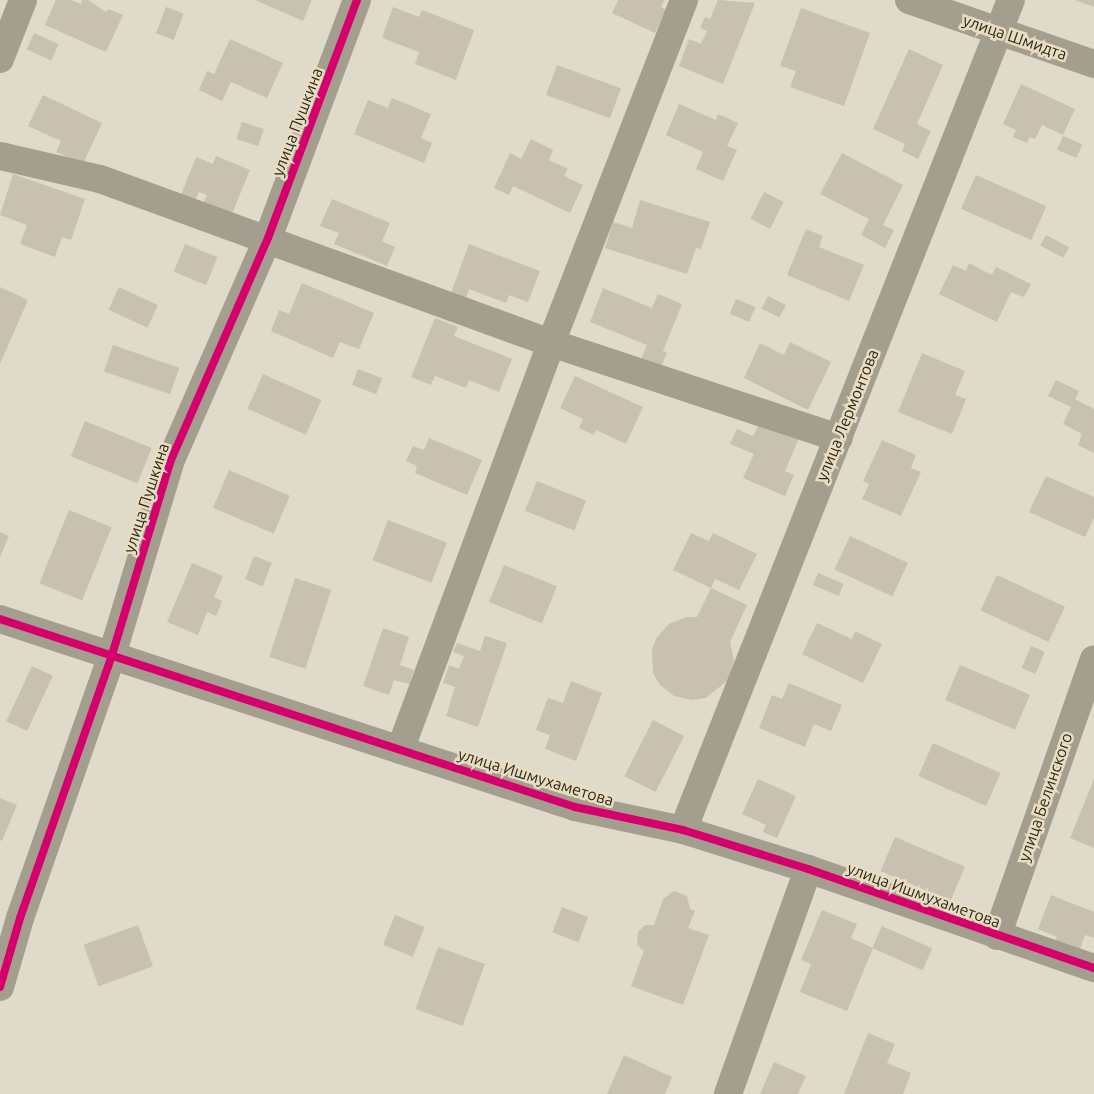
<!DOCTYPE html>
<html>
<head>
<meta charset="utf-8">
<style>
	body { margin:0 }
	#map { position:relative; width:1094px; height:1094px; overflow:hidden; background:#e0daca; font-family:Ubuntu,sans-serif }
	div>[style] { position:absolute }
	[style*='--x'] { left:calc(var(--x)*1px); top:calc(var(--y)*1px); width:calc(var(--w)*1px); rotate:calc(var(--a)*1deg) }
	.building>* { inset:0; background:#c8c1b0; transform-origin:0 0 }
	.minor>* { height:28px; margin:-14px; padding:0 14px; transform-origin:14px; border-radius:14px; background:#a39e8e }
	.cycleway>* { height:8px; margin:-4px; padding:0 4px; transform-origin:4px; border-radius:4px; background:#d6006c }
	span { translate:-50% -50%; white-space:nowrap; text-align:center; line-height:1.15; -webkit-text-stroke:5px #e9ddc1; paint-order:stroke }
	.street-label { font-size:16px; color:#2c271d }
</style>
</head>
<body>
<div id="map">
	<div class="building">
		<i style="clip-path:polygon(56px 0,71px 0,81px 4px,82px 0,88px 0,106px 12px,108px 9px,123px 15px,106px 52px,45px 25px)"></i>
		<i style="clip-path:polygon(255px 0,312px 0,303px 21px)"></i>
		<i style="clip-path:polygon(618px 0,664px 0,661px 7px,666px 10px,655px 33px,612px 13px)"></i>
		<i style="clip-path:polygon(718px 0,755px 3px,723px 84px,679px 66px,689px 39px,701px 44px,707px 31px,700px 28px,705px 17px,710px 19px)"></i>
		<i style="clip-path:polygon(1075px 0,1094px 0,1094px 7px)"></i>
		<i style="left:166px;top:7px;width:19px;height:28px;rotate:21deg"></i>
		<i style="clip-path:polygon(393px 7px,419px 17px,422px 10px,474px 30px,456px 80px,415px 64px,419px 52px,382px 38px)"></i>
		<i style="clip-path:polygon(801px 8px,870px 33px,844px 106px,790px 87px,796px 71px,780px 66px)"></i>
		<i style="left:34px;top:33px;width:27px;height:18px;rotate:24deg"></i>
		<i style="clip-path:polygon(230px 39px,283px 63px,267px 98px,231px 82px,222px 101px,199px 90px,207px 71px,214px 74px)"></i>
		<i style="clip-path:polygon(909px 49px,943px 65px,917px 124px,931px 131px,918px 159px,902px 151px,905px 144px,873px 129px)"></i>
		<i style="left:557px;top:65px;width:68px;height:32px;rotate:20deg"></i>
		<i style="clip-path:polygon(1021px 84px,1075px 109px,1063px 135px,1042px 125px,1035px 139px,1030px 137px,1027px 143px,1013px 137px,1016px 130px,1003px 124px)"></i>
		<i style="clip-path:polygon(43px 95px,102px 123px,83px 164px,56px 152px,61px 141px,28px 126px)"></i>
		<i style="clip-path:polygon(392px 98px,431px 114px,421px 138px,432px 143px,424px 163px,354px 134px,368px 100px,388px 108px)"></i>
		<i style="clip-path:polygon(679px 104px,716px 120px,718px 114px,738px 123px,727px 146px,737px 150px,723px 181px,696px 169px,703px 152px,666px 135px)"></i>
		<i style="left:242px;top:122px;width:23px;height:18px;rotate:18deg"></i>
		<i style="left:1063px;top:136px;width:21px;height:15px;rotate:23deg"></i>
		<i style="clip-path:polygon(531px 139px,553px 150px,549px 160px,568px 169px,564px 176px,583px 185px,570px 213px,513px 186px,509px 195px,494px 188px,510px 153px,521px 159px)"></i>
		<i style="clip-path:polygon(842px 153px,903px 185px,883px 225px,894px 230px,885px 248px,861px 235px,869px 219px,820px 194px)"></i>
		<i style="clip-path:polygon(216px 156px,250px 170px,231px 216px,203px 204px,207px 195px,199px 192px,193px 205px,179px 200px,196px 157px,213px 164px)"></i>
		<i style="clip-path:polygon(13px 174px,85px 199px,71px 240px,62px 237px,55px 257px,20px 244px,27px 225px,0 215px)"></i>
		<i style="left:976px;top:175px;width:77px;height:37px;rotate:24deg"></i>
		<i style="left:764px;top:192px;width:22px;height:30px;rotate:27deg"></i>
		<i style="clip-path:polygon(332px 199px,390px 223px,382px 241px,395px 247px,387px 266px,334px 244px,339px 233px,320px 226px)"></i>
		<i style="clip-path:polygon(640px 200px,710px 222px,701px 249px,696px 248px,687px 274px,605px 248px,613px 222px,632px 228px)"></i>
		<i style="clip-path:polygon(806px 229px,823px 236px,819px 247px,864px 265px,849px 301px,787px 275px)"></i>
		<i style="left:1046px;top:235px;width:26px;height:12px;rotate:28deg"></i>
		<i style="left:185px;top:244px;width:35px;height:30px;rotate:22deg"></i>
		<i style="clip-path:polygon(469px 244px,540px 271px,528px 302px,509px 295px,506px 303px,469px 289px,466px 299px,451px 293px)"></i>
		<i style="clip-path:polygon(969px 263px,992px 275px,996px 267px,1031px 284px,1024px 297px,1011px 292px,997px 322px,939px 294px,953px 265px,966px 271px)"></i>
		<i style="clip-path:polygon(302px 283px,374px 313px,359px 349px,340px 342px,333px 358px,271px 331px,279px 310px,289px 314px)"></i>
		<i style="clip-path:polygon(0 287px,28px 300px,0 364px)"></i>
		<i style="left:119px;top:287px;width:43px;height:25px;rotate:25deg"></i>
		<i style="clip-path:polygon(603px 288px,652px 308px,658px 294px,682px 304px,663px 351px,667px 353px,661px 367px,641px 359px,647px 345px,590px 322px)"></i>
		<i style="left:768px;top:296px;width:20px;height:14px;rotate:27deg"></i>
		<i style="left:736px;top:299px;width:21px;height:16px;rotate:23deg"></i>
		<i style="clip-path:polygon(435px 318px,458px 327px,454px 336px,512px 359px,499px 392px,469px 380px,466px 388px,435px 376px,431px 385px,411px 377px)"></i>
		<i style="clip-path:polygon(790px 342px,831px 362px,808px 410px,744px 378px,760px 343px,784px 355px)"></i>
		<i style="left:113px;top:345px;width:70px;height:28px;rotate:19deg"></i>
		<i style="clip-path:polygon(922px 353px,965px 371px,955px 395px,966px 399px,952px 434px,898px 412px)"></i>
		<i style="left:358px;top:369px;width:26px;height:17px;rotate:21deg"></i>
		<i style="left:263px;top:374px;width:64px;height:38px;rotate:24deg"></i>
		<i style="clip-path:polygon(575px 376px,643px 407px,626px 444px,596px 430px,594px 435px,579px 428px,583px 419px,560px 408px)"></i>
		<i style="clip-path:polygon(1056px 380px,1079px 391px,1075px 399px,1094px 409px,1094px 453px,1078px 445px,1082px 434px,1063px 424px,1071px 407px,1048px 396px)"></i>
		<i style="clip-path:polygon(742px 420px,799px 438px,785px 471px,794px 475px,785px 496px,743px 478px,754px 454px,730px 444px,737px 429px,753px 436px,758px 426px)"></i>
		<i style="left:85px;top:421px;width:72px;height:38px;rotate:22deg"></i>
		<i style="clip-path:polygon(429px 438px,482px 460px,467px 495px,415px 473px,417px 466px,406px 461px,413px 446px,424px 450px)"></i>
		<i style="clip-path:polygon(882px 440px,916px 455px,911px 468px,921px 472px,901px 516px,862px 499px,869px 484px,863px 481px)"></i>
		<i style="left:229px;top:470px;width:66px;height:41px;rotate:23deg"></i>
		<i style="clip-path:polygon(1046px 476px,1094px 497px,1094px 518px,1085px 537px,1029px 512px)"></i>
		<i style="left:537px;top:481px;width:53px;height:32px;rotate:22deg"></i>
		<i style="left:69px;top:510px;width:46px;height:79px;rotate:22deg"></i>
		<i style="left:388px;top:520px;width:63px;height:43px;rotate:21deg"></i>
		<i style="clip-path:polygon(0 532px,9px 536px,0 557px)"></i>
		<i style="clip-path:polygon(691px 533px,709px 541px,713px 533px,757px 554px,739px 590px,715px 579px,711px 588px,673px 570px)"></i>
		<i style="left:850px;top:536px;width:64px;height:37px;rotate:25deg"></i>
		<i style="left:254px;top:556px;width:19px;height:25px;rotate:21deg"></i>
		<i style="clip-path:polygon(192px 563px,223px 576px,214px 597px,222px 601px,216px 616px,207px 612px,198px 635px,167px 622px)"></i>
		<i style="left:504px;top:565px;width:57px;height:40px;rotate:22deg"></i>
		<i style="left:818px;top:573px;width:28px;height:13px;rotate:23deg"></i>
		<i style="left:997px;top:575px;width:75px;height:39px;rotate:25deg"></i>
		<i style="left:295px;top:578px;width:38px;height:83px;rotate:18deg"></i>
		<i style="clip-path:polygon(711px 588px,747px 605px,730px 642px,734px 660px,728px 680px,706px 698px,692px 700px,674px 696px,660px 685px,653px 673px,652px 649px,657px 637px,669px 624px,686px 617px,697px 617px)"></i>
		<i style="clip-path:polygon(817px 623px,852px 639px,855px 631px,882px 644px,863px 683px,802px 654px)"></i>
		<i style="clip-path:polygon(383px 628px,409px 637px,400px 665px,414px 670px,409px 684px,394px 680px,389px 695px,363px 686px)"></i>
		<i style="clip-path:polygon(485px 636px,507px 643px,478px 727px,446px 716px,455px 687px,443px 683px,449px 665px,459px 669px,464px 656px,453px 652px,457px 643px,480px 651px)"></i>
		<i style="left:1031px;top:646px;width:15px;height:24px;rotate:23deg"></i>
		<i style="left:960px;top:665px;width:76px;height:38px;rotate:23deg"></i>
		<i style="left:32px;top:666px;width:23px;height:61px;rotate:25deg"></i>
		<i style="clip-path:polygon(571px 681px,602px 693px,576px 761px,545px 749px,550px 735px,536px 730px,548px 698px,563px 703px)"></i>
		<i style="clip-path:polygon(789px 683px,842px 705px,831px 731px,814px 724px,805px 747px,759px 728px,772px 695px,782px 699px)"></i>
		<i style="left:653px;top:720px;width:35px;height:63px;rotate:27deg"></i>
		<i style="left:933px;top:743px;width:74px;height:36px;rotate:24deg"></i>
		<i style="clip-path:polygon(758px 779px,796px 796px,777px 838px,763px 832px,766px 825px,742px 814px)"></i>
		<i style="clip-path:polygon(1094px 779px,1094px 848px,1070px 838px)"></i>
		<i style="clip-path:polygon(0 798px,17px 805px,2px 841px,0 840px)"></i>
		<i style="left:895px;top:837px;width:76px;height:37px;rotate:23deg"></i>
		<i style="clip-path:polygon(674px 891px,687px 896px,690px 909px,695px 911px,688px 928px,709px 935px,683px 1005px,631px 986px,644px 951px,637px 945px,638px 932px,645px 925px,654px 925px,663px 899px)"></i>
		<i style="clip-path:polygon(1051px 895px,1094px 912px,1094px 938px,1085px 935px,1079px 952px,1054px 943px,1057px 937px,1038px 929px)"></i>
		<i style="left:562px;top:907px;width:28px;height:27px;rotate:21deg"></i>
		<i style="clip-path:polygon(822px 910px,857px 924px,851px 938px,873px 948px,847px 1011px,800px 992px,811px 964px,801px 960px)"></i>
		<i style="left:395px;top:915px;width:32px;height:32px;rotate:22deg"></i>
		<i style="left:138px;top:925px;width:44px;height:58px;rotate:70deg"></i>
		<i style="left:882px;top:926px;width:55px;height:24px;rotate:24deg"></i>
		<i style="left:438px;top:947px;width:50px;height:66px;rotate:20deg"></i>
		<i style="clip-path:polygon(868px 1033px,895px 1044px,887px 1063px,911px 1073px,903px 1094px,844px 1094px)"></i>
		<i style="clip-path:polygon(624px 1055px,672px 1077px,665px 1094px,607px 1094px)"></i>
		<i style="clip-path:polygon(774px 1062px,806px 1076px,798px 1094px,760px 1094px)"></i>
	</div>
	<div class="minor">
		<i style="--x:909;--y:0;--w:196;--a:19.1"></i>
		<i style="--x:0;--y:59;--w:63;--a:-68.7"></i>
		<i style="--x:0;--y:156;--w:103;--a:13"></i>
		<i style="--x:100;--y:179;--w:480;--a:20"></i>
		<i style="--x:551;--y:343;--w:303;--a:18.3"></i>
		<i style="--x:0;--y:619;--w:605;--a:18.11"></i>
		<i style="--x:575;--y:807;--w:110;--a:12"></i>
		<i style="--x:683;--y:830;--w:131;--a:17.3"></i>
		<i style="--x:808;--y:869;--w:303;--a:19.1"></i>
		<i style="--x:400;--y:750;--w:434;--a:-69.6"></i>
		<i style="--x:551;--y:343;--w:368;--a:-68.8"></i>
		<i style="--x:683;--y:830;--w:892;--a:-68.44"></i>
		<i style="--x:997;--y:936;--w:293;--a:-70.7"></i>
		<i style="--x:0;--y:987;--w:72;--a:-73.8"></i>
		<i style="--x:20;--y:918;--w:279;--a:-70.7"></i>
		<i style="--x:112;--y:655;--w:204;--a:-73.2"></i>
		<i style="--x:171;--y:460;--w:242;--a:-66.4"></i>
		<i style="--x:268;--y:238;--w:254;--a:-69.5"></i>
		<i style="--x:728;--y:1094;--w:239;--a:-70.4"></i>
	</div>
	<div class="cycleway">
		<i style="--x:0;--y:619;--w:605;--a:18.11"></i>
		<i style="--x:575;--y:807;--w:110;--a:12"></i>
		<i style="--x:683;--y:830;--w:131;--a:17.3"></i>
		<i style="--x:808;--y:869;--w:303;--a:19.1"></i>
		<i style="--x:0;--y:987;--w:72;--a:-73.8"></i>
		<i style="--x:20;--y:918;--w:279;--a:-70.7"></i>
		<i style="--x:112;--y:655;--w:204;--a:-73.2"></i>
		<i style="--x:171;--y:460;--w:242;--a:-66.4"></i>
		<i style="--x:268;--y:238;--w:254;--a:-69.5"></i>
	</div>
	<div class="street-label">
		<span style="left:1015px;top:37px;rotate:19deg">улица Шмидта</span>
		<span style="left:297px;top:122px;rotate:-69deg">улица Пушкина</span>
		<span style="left:847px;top:415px;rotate:-68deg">улица Лермонтова</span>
		<span style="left:146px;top:498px;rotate:-72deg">улица Пушкина</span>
		<span style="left:536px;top:777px;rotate:17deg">улица Ишмухаметова</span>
		<span style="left:1045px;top:797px;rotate:-71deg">улица Белинского</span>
		<span style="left:924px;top:895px;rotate:20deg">улица Ишмухаметова</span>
	</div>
</div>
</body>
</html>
